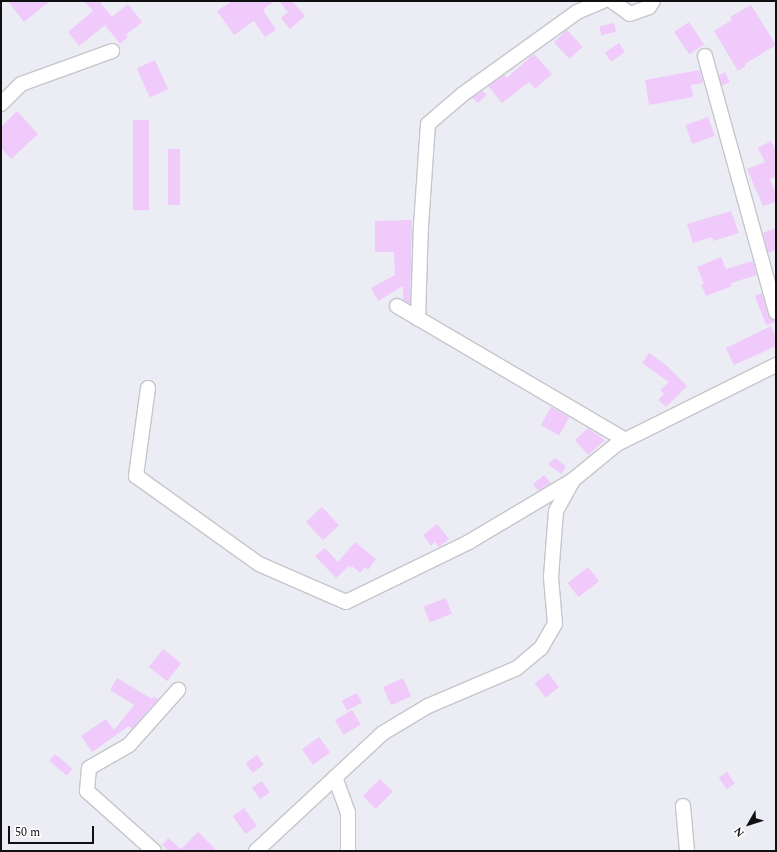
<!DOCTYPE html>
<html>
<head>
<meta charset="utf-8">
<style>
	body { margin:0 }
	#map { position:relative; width:777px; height:852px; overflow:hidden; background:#ecedf4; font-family:Spectral,serif }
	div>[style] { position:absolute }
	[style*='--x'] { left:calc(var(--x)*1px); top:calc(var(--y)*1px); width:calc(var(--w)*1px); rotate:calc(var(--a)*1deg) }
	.building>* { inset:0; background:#efcafa; transform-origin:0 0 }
	.roads { filter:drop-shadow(1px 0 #c5c6cc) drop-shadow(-1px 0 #c5c6cc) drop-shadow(0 1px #c5c6cc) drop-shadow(0 -1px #c5c6cc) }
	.minor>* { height:14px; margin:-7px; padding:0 7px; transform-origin:7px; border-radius:7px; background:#fff }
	span { translate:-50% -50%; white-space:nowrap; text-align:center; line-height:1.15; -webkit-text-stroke:3px #fff; paint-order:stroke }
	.frame { position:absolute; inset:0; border:2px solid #101013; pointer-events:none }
	.north { position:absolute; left:729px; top:804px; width:40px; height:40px; -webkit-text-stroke:3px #fff; paint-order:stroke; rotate:231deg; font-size:11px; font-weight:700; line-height:16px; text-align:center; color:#101013 }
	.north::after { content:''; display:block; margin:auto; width:14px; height:18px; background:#101013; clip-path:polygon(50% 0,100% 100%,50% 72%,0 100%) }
	.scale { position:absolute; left:8px; top:826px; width:86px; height:18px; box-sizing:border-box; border:2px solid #101013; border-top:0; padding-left:5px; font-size:12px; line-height:14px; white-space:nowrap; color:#101013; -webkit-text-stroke:3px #fff; paint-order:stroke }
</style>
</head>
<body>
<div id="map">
	<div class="building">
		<i style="clip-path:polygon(8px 1px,50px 1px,24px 22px)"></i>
		<i style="clip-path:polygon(84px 1px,99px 1px,112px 17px,128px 4px,142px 22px,126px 35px,128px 37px,120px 44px,105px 25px,79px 46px,68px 32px,93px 11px)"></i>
		<i style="clip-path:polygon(232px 1px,274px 1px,263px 10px,276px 30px,265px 37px,254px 21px,234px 35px,217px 11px)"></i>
		<i style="clip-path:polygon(279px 1px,292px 1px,305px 16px,290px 29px,281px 18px,288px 12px)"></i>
		<i style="clip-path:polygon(751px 5px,776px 45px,745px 64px,746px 66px,738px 71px,714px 31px,732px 20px,730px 17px)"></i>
		<i style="left:689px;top:22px;width:27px;height:18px;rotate:56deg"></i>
		<i style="left:614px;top:23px;width:9px;height:15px;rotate:77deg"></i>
		<i style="left:567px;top:30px;width:23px;height:18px;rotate:47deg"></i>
		<i style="left:619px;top:43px;width:11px;height:17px;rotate:56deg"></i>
		<i style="clip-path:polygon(534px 54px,552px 74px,535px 89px,529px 82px,502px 103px,488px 86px,504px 75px,507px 78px)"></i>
		<i style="left:155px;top:60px;width:32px;height:20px;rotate:66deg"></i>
		<i style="clip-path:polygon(700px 70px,703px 83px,691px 85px,693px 97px,649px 105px,645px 80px)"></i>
		<i style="clip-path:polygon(725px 72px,730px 82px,722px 86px,719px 75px)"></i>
		<i style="clip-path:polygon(482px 91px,487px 95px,478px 103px,472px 98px)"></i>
		<i style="clip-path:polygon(17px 111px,38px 134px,11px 159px,1px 148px,1px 127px)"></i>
		<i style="left:708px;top:117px;width:20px;height:24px;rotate:70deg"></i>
		<i style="left:133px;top:120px;width:16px;height:90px"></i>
		<i style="clip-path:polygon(771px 141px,776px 151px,776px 177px,770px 179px,776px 194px,776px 202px,763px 206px,747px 169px,765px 162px,758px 148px)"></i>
		<i style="left:168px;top:149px;width:12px;height:56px"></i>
		<i style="clip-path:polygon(731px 211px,739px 233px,713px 241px,712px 237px,693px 243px,687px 224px)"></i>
		<i style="clip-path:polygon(412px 220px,410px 304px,403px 300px,403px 286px,378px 301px,371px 288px,395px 275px,394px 252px,375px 252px,375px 221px)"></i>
		<i style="clip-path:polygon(776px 228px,776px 250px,768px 253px,763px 233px)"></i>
		<i style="clip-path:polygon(721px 257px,726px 269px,753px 261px,757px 275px,731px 283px,732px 286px,706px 296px,701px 285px,704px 284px,697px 267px)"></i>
		<i style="clip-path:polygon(762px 293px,768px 315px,770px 318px,776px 320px,776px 322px,766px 325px,755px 296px)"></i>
		<i style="clip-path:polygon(771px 326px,776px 338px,776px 346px,734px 365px,726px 348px)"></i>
		<i style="clip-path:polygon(649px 353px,666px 365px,687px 386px,666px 407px,658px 400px,664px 394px,660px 390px,669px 382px,642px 363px)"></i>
		<i style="left:551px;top:407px;width:21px;height:21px;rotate:29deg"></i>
		<i style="clip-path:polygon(588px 428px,605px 440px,588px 455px,575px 440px)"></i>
		<i style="clip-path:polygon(555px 458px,566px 466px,561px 474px,548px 464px)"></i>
		<i style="clip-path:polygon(544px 475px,551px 483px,538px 491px,533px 484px)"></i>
		<i style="left:322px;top:507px;width:25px;height:22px;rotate:47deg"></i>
		<i style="clip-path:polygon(437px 524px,449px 539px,439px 547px,435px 542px,431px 546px,423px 535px)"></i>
		<i style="clip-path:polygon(355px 542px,376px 559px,368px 570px,365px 567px,360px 573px,352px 566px,351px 568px,349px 566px,336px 578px,315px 556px,325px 548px,338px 562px)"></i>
		<i style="left:588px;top:567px;width:18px;height:26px;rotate:52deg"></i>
		<i style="left:446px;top:598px;width:17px;height:24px;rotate:69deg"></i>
		<i style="left:163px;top:649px;width:23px;height:23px;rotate:38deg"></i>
		<i style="left:548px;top:673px;width:18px;height:17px;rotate:52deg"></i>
		<i style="clip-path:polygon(117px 678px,152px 699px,154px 696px,158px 699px,132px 729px,129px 726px,92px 752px,81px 736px,106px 719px,114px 730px,134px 705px,110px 690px)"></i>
		<i style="left:403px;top:678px;width:20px;height:22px;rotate:66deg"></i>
		<i style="left:357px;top:693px;width:11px;height:17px;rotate:63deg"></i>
		<i style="left:352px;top:710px;width:17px;height:20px;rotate:59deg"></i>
		<i style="left:319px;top:737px;width:19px;height:21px;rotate:54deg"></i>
		<i style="left:55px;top:754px;width:23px;height:9px;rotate:40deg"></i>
		<i style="left:257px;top:755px;width:12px;height:14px;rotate:55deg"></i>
		<i style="left:727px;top:772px;width:14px;height:10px;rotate:56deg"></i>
		<i style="left:380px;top:779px;width:18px;height:24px;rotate:45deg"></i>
		<i style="left:262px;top:781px;width:14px;height:12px;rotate:56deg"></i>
		<i style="left:244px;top:808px;width:22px;height:14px;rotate:54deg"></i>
		<i style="clip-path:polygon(198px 832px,217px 851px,169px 851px,162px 845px,168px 838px,181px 849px)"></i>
	</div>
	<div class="roads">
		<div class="minor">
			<i style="--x:612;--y:1;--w:22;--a:36"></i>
			<i style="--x:630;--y:14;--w:20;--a:-20"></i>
			<i style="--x:649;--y:7;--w:7;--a:-56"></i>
			<i style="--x:705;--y:56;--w:266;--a:74.5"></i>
			<i style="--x:1;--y:104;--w:28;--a:-45"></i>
			<i style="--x:21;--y:84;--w:97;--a:-19.9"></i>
			<i style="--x:397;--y:306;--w:264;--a:30.4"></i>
			<i style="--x:418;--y:319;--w:93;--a:-88.2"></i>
			<i style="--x:421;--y:226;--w:102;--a:-86.1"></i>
			<i style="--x:428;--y:124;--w:46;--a:-40.6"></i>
			<i style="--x:463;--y:94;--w:140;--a:-35.7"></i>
			<i style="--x:577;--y:12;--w:28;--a:-23"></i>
			<i style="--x:148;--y:388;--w:89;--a:97.8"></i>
			<i style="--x:136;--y:476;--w:151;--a:35.6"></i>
			<i style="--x:259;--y:564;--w:95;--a:23.6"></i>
			<i style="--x:346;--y:602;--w:137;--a:-26"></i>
			<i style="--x:469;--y:542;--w:121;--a:-30.8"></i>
			<i style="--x:335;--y:777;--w:37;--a:70"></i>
			<i style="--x:348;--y:812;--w:39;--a:90"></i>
			<i style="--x:683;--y:806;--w:45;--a:84.9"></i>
			<i style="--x:154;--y:851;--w:90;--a:-138.2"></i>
			<i style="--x:87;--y:791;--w:23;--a:-85"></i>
			<i style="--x:89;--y:768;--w:46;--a:-29.9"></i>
			<i style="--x:129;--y:745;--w:74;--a:-48.3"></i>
			<i style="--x:256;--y:851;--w:173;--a:-42.9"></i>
			<i style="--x:383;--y:733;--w:52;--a:-31"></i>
			<i style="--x:428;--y:706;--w:97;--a:-23.1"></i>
			<i style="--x:517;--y:668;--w:31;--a:-40"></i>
			<i style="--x:541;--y:648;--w:28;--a:-60"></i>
			<i style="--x:555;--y:624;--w:47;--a:-94.9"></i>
			<i style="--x:551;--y:577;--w:66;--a:-85.7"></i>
			<i style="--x:556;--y:511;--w:35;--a:-61"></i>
			<i style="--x:573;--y:480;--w:57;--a:-39.3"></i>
			<i style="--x:617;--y:444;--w:178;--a:-26.4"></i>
		</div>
	</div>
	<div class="frame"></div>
	<div class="north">N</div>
	<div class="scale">50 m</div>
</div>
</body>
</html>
